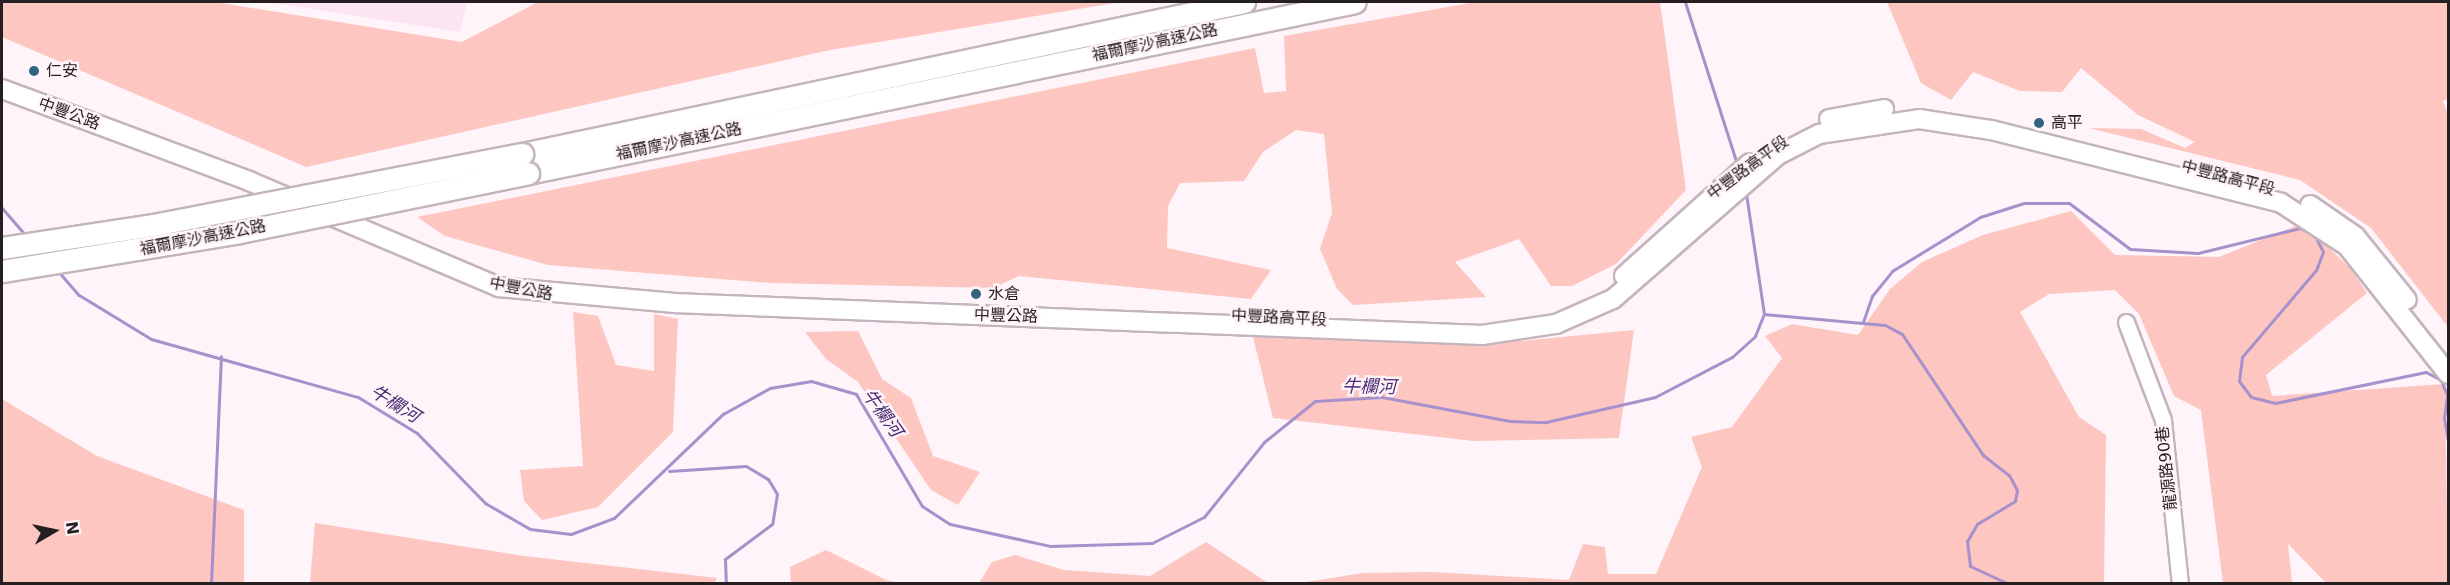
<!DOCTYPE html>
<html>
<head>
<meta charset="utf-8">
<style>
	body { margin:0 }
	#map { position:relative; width:2450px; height:585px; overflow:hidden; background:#fef4f9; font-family:"DejaVu Sans","Noto Sans TC",sans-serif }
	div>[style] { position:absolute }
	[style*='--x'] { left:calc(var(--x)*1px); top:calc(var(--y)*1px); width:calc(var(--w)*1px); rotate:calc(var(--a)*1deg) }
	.built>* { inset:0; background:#fce4f2 }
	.green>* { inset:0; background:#fdc6c0 }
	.stream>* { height:3px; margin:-1.5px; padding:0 1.5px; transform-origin:1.5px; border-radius:1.5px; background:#a691cd }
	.roads { filter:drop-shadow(2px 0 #c4b4bd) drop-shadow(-2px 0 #c4b4bd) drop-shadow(0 2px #c4b4bd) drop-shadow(0 -2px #c4b4bd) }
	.minor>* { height:15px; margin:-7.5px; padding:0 7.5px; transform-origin:7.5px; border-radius:7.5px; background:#fff }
	.major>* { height:18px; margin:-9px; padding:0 9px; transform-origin:9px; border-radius:9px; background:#fff }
	.highway>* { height:21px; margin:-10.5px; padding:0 10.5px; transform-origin:10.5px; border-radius:10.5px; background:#fff }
	.bridges { filter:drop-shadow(2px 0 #c4b4bd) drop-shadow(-2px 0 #c4b4bd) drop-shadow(0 2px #c4b4bd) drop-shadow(0 -2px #c4b4bd) }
	.highway-bridge>* { height:21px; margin:-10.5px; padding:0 10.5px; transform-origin:10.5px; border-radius:10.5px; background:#fff }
	.dots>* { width:16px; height:16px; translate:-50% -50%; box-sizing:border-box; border:3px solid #fef4f9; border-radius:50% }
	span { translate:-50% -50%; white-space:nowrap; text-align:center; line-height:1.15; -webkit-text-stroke:5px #fef4f9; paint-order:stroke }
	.street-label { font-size:16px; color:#251f22 }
	.poi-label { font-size:16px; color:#251f22 }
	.left { translate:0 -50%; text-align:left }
	.water-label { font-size:18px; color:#4b2d74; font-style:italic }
	.frame { position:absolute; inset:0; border:3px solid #251f22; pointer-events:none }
	.north { position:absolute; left:24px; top:501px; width:60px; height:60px; -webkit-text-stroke:4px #fef4f9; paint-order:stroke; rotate:81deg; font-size:16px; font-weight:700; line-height:24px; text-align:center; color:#251f22 }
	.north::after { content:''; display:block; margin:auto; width:21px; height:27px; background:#251f22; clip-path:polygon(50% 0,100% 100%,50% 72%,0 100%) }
</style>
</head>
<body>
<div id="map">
	<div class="built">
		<i style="clip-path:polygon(267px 2px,467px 2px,460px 32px)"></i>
	</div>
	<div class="green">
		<i style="clip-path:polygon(2px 2px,215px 2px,462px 42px,538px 2px,1121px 2px,830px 50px,306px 167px,2px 37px)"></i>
		<i style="clip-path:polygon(1476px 2px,1660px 2px,1686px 190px,1616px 264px,1572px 286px,1551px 286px,1519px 239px,1455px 262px,1486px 297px,1353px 305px,1337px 289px,1320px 249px,1332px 213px,1324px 134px,1296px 130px,1263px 152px,1244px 181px,1180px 183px,1168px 206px,1167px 248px,1271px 270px,1251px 299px,1019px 276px,993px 288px,771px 283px,548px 265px,445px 236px,417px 217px,1255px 48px,1264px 93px,1286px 91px,1284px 36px)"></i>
		<i style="clip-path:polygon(1887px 2px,2448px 2px,2448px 99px,2443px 101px,2448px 115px,2448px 327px,2371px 228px,2300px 180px,2089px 128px,2141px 129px,2185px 148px,2195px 142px,2138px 115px,2081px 68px,2062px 92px,2020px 91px,1973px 72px,1951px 100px,1921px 83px)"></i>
		<i style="clip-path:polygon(2071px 211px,2115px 255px,2219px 257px,2303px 223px,2350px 268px,2367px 293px,2266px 375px,2272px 396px,2445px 384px,2448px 583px,2326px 583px,2288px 544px,2292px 583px,2223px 583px,2201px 410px,2174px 396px,2139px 314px,2115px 290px,2049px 294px,2020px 312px,2079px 417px,2106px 435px,2104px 583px,1293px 584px,1363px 573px,1432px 572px,1569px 580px,1583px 544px,1605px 547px,1608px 574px,1656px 574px,1702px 467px,1691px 437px,1732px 427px,1782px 358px,1765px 336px,1792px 324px,1858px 335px,1890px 289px,1922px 262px,1983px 235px)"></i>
		<i style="clip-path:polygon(573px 312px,598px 316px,616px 365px,654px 371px,654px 314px,678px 319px,673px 432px,598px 507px,542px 520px,524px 501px,520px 470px,583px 466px)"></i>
		<i style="clip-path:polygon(1634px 330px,1619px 438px,1474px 441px,1273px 418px,1253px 337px,1521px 341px)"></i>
		<i style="clip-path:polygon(858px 331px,882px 379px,911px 398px,933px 456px,980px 472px,958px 505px,931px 490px,858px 382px,826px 359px,805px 332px)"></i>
		<i style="clip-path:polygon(2px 399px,97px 456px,244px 510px,244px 583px,2px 583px)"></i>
		<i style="clip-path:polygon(315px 523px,524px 556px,717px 578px,714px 584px,310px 583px)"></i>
		<i style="clip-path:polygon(1206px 542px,1268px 583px,979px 583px,992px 562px,1015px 555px,1064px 570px,1150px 576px)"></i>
		<i style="clip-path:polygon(826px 550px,886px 580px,901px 583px,791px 583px,790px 567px)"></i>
	</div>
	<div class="stream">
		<i style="--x:1685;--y:2;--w:173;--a:72.2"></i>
		<i style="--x:2;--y:208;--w:37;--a:49"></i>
		<i style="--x:57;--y:270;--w:33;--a:49"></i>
		<i style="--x:79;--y:295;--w:84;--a:31.4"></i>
		<i style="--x:151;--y:339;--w:215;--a:15.7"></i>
		<i style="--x:358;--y:397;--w:69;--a:31.4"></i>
		<i style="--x:417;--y:433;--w:98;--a:45.8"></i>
		<i style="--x:485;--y:503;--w:52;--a:30"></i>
		<i style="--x:530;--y:529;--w:41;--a:7"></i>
		<i style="--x:571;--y:534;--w:46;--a:-20.4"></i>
		<i style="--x:614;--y:518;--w:151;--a:-43.7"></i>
		<i style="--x:723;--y:414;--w:54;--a:-29"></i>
		<i style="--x:770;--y:388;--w:42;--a:-9.7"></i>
		<i style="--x:811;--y:381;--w:47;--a:16.1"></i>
		<i style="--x:856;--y:394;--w:130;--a:59.5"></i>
		<i style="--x:922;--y:506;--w:33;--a:33"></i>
		<i style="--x:950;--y:524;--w:102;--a:12.4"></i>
		<i style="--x:1050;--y:546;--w:102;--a:-1.7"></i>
		<i style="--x:1152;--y:543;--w:58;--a:-26.6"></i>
		<i style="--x:1204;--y:517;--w:96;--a:-51.3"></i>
		<i style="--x:1264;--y:442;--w:65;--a:-38.8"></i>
		<i style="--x:1315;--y:401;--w:67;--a:-3.4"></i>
		<i style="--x:1382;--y:397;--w:130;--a:10.6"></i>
		<i style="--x:1510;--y:421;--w:36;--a:2"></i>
		<i style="--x:1546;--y:422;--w:112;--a:-12.9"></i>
		<i style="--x:1655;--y:397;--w:87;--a:-27.5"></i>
		<i style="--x:1732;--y:357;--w:31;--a:-42"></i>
		<i style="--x:1755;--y:336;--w:24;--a:-68"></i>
		<i style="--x:1764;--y:314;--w:122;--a:-98.5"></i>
		<i style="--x:1764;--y:314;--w:121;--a:5.2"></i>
		<i style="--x:1885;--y:325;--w:19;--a:28"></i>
		<i style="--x:1902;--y:334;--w:146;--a:56.2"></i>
		<i style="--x:1983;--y:455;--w:33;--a:38"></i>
		<i style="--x:2009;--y:475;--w:17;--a:62"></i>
		<i style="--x:2017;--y:490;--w:11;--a:100"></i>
		<i style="--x:2015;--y:501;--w:44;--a:148.8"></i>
		<i style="--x:1977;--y:524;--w:20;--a:120"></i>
		<i style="--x:1967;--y:541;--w:25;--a:83"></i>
		<i style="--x:1970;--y:566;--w:43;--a:24.8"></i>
		<i style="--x:1863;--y:322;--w:28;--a:-71"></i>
		<i style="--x:1872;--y:296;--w:32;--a:-51"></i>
		<i style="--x:1892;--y:271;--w:103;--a:-31.5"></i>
		<i style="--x:1980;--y:217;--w:46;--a:-17.7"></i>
		<i style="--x:2024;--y:203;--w:45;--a:0"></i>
		<i style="--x:2069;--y:203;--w:76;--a:37"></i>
		<i style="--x:2130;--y:249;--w:68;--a:3.4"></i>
		<i style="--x:2198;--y:253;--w:105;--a:-13.8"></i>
		<i style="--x:2300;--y:228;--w:15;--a:23"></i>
		<i style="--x:2314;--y:234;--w:20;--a:63"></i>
		<i style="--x:2323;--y:252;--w:19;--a:111"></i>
		<i style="--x:2316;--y:270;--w:114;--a:130.4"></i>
		<i style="--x:2242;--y:357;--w:24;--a:97"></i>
		<i style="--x:2239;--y:381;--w:20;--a:53"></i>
		<i style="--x:2251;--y:397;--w:25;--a:14"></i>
		<i style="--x:2275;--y:403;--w:154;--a:-11.6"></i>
		<i style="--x:2426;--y:372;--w:17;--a:28"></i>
		<i style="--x:2441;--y:380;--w:16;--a:68"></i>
		<i style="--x:2447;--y:395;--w:23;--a:97"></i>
		<i style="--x:2444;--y:418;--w:22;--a:80"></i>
		<i style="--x:669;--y:471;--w:77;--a:-3.7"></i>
		<i style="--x:746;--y:466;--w:26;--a:31"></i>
		<i style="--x:768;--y:479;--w:17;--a:59"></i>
		<i style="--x:777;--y:494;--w:30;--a:99"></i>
		<i style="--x:772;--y:524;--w:59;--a:143.3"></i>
		<i style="--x:725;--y:559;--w:25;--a:88"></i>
		<i style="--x:211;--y:584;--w:228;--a:-87.5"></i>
	</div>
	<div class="roads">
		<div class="minor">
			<i style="--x:2126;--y:322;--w:105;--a:69.3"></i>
			<i style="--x:2163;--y:420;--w:165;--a:84.1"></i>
		</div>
		<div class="major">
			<i style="--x:2;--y:89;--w:264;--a:20.4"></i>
			<i style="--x:249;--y:181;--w:272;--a:23"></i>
			<i style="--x:499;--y:287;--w:176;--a:5.2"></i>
			<i style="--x:674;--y:303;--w:809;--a:2.27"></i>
			<i style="--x:1482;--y:335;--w:75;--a:-8.5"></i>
			<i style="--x:1556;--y:324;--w:62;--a:-23.7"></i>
			<i style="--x:1613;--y:299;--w:219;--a:-41.1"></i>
			<i style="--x:1778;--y:155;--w:46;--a:-27.1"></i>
			<i style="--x:1819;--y:134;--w:101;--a:-8.5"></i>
			<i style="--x:1919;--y:119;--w:73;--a:8.7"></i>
			<i style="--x:1991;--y:130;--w:299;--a:14.1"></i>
			<i style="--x:2281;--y:203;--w:79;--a:33.1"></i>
			<i style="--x:2347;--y:246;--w:163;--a:51.7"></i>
			<i style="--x:1829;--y:119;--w:56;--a:-10.3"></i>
			<i style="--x:2310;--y:205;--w:55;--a:34.6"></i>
			<i style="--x:2355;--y:236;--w:82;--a:50.9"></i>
			<i style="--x:1624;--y:276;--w:169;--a:-41.9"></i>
		</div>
		<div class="highway">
			<i style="--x:522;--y:154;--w:738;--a:-11.89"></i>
			<i style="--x:528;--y:173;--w:844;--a:-11.68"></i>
		</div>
	</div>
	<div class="bridges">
		<div class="highway-bridge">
			<i style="--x:2;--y:248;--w:158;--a:-8.7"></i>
			<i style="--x:158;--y:224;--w:371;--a:-10.9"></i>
			<i style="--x:2;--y:271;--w:240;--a:-9.3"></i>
			<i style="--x:239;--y:232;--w:295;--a:-11.5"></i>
		</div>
	</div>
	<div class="dots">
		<i style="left:34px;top:71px;background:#326482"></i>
		<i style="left:2039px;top:123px;background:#326482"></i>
		<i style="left:976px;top:294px;background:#326482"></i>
	</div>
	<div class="street-label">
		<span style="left:1155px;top:43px;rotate:-12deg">福爾摩沙高速公路</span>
		<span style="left:69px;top:114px;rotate:20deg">中豐公路</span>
		<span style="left:679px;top:142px;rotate:-12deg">福爾摩沙高速公路</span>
		<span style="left:1748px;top:168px;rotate:-36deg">中豐路高平段</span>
		<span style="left:2228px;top:178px;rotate:15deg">中豐路高平段</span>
		<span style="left:203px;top:238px;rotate:-11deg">福爾摩沙高速公路</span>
		<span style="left:521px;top:289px;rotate:11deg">中豐公路</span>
		<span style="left:1006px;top:316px;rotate:2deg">中豐公路</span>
		<span style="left:1279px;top:318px;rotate:3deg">中豐路高平段</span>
		<span style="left:2167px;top:468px;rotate:-96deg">龍源路90巷</span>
	</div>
	<div class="poi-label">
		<span class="left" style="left:46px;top:71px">仁安</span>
		<span class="left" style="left:2051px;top:123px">高平</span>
		<span class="left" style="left:988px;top:294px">水倉</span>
	</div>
	<div class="water-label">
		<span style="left:1369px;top:387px;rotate:1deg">牛欄河</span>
		<span style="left:395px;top:404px;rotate:32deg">牛欄河</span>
		<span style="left:882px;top:413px;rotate:54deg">牛欄河</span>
	</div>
	<div class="frame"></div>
	<div class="north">N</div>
</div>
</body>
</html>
